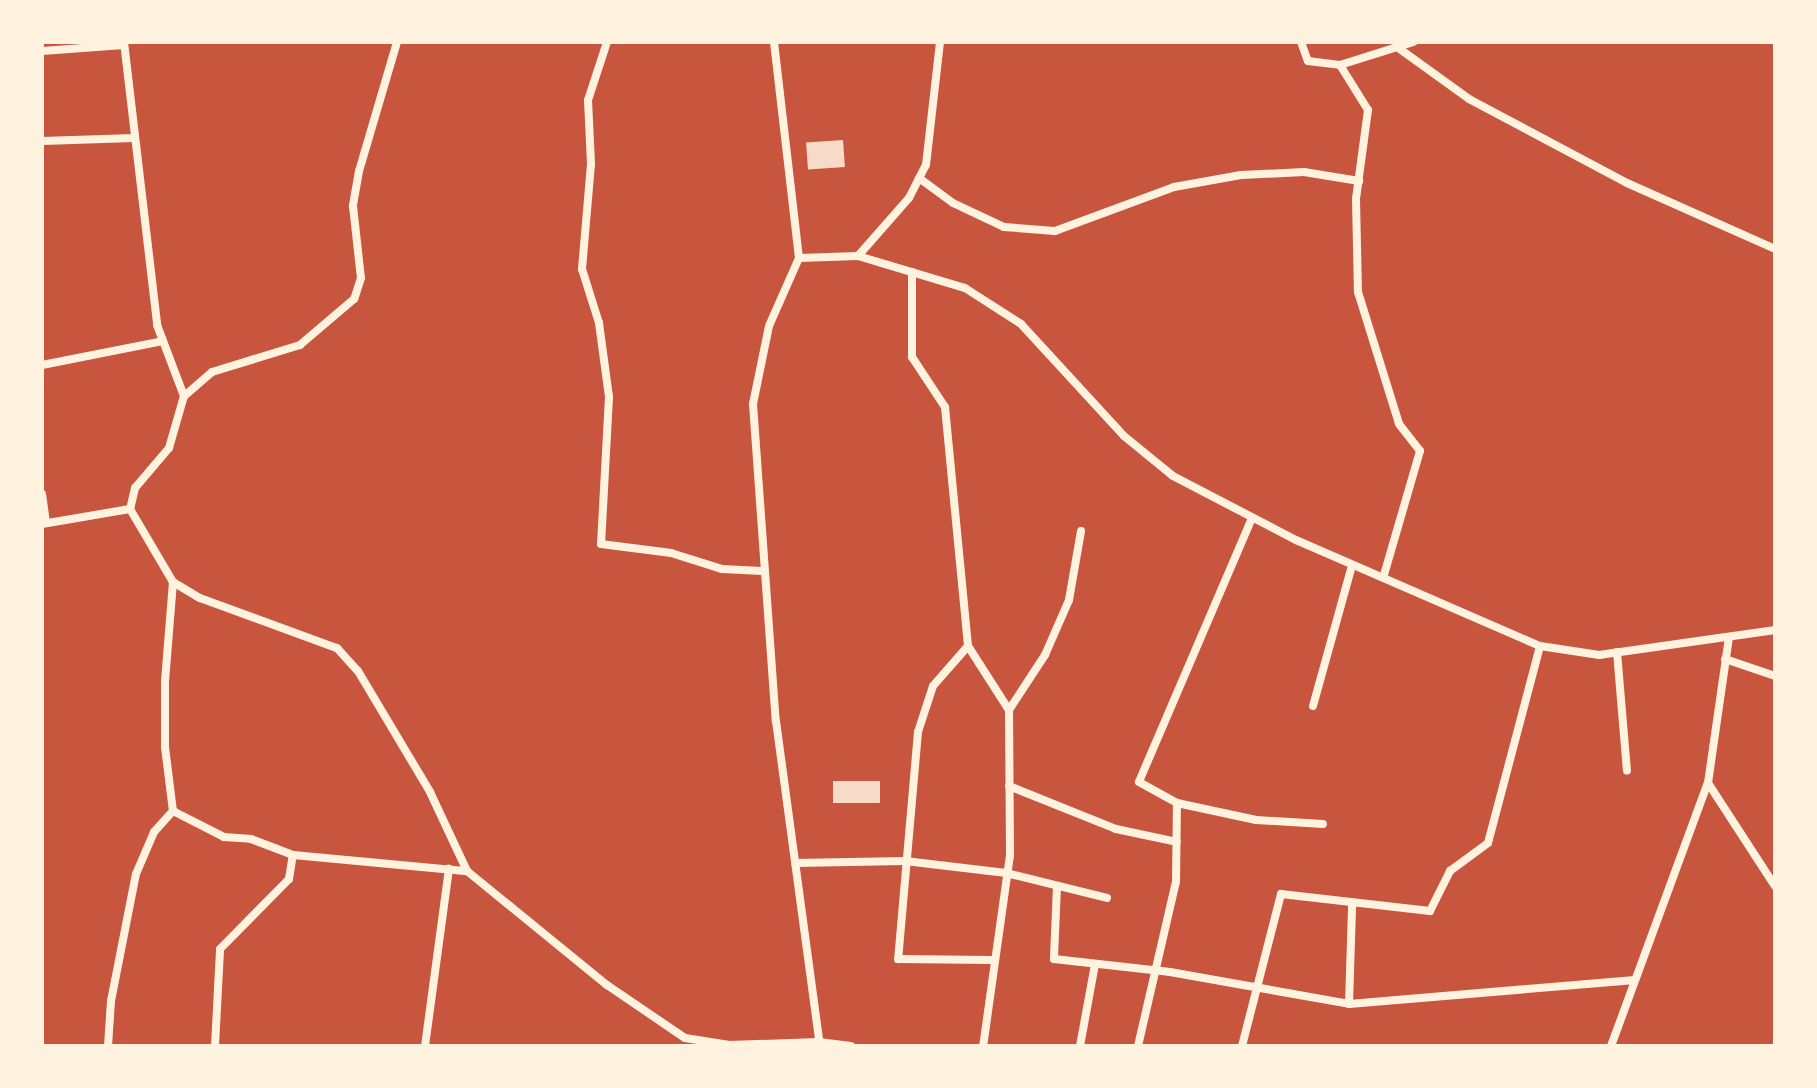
<!DOCTYPE html>
<html>
<head>
<meta charset="utf-8">
<style>
	body { margin:0 }
	#map { position:relative; width:1817px; height:1088px; overflow:hidden; background:#c8553d; font-family:"Source Sans 3",sans-serif }
	div>[style] { position:absolute }
	[style*='--x'] { left:calc(var(--x)*1px); top:calc(var(--y)*1px); width:calc(var(--w)*1px); rotate:calc(var(--a)*1deg) }
	.building>* { inset:0; background:#f7dbc8; transform-origin:0 0 }
	.minor>* { height:8px; margin:-4px; padding:0 4px; transform-origin:4px; border-radius:4px; background:#fff3e0 }
	span { translate:-50% -50%; white-space:nowrap; text-align:center; line-height:1.15; -webkit-text-stroke:8px #fff3e0; paint-order:stroke }
	.frame { position:absolute; inset:0; border:44px solid #fff3e0; pointer-events:none }
</style>
</head>
<body>
<div id="map">
	<div class="building">
		<i style="left:843px;top:140px;width:27px;height:37px;rotate:86deg"></i>
		<i style="left:833px;top:781px;width:47px;height:22px"></i>
	</div>
	<div class="minor">
		<i style="--x:124;--y:42;--w:285;--a:83.3"></i>
		<i style="--x:157;--y:325;--w:76;--a:69.2"></i>
		<i style="--x:397;--y:42;--w:134;--a:106.4"></i>
		<i style="--x:359;--y:171;--w:36;--a:100"></i>
		<i style="--x:353;--y:206;--w:72;--a:83.7"></i>
		<i style="--x:361;--y:278;--w:22;--a:108"></i>
		<i style="--x:354;--y:299;--w:71;--a:139.6"></i>
		<i style="--x:300;--y:345;--w:92;--a:162.9"></i>
		<i style="--x:212;--y:372;--w:37;--a:139"></i>
		<i style="--x:184;--y:396;--w:54;--a:106.1"></i>
		<i style="--x:169;--y:448;--w:52;--a:130.4"></i>
		<i style="--x:135;--y:488;--w:22;--a:103"></i>
		<i style="--x:130;--y:509;--w:85;--a:59.5"></i>
		<i style="--x:173;--y:582;--w:31;--a:31"></i>
		<i style="--x:200;--y:598;--w:146;--a:20.1"></i>
		<i style="--x:337;--y:648;--w:31;--a:48"></i>
		<i style="--x:358;--y:671;--w:141;--a:59.2"></i>
		<i style="--x:430;--y:792;--w:87;--a:64.9"></i>
		<i style="--x:607;--y:42;--w:61;--a:108.1"></i>
		<i style="--x:588;--y:100;--w:64;--a:87.3"></i>
		<i style="--x:591;--y:164;--w:105;--a:94.9"></i>
		<i style="--x:582;--y:269;--w:57;--a:72.5"></i>
		<i style="--x:599;--y:323;--w:75;--a:82.3"></i>
		<i style="--x:609;--y:397;--w:147;--a:93.1"></i>
		<i style="--x:601;--y:544;--w:71;--a:7.3"></i>
		<i style="--x:671;--y:553;--w:53;--a:17.4"></i>
		<i style="--x:722;--y:569;--w:40;--a:2.9"></i>
		<i style="--x:774;--y:42;--w:217;--a:83.4"></i>
		<i style="--x:799;--y:258;--w:74;--a:113.8"></i>
		<i style="--x:769;--y:326;--w:80;--a:101.6"></i>
		<i style="--x:753;--y:404;--w:318;--a:85.9"></i>
		<i style="--x:776;--y:721;--w:328;--a:82.3"></i>
		<i style="--x:1301;--y:42;--w:20;--a:70"></i>
		<i style="--x:1308;--y:61;--w:32;--a:7"></i>
		<i style="--x:1340;--y:65;--w:53;--a:58.1"></i>
		<i style="--x:1368;--y:110;--w:90;--a:97.7"></i>
		<i style="--x:1356;--y:199;--w:93;--a:88.8"></i>
		<i style="--x:1358;--y:292;--w:138;--a:72.7"></i>
		<i style="--x:1399;--y:424;--w:34;--a:52"></i>
		<i style="--x:1420;--y:451;--w:132;--a:106.2"></i>
		<i style="--x:1397;--y:47;--w:89;--a:35.8"></i>
		<i style="--x:1469;--y:99;--w:179;--a:28"></i>
		<i style="--x:1627;--y:183;--w:162;--a:24"></i>
		<i style="--x:42;--y:51;--w:82;--a:-4.2"></i>
		<i style="--x:1340;--y:65;--w:77;--a:-17.5"></i>
		<i style="--x:42;--y:141;--w:92;--a:-1.9"></i>
		<i style="--x:919;--y:178;--w:42;--a:36.3"></i>
		<i style="--x:953;--y:203;--w:56;--a:25.2"></i>
		<i style="--x:1004;--y:227;--w:51;--a:4.5"></i>
		<i style="--x:1055;--y:231;--w:127;--a:-20.3"></i>
		<i style="--x:1174;--y:187;--w:68;--a:-10.2"></i>
		<i style="--x:1241;--y:175;--w:63;--a:-2.7"></i>
		<i style="--x:1304;--y:172;--w:56;--a:9.3"></i>
		<i style="--x:858;--y:256;--w:77;--a:-48.7"></i>
		<i style="--x:909;--y:198;--w:37;--a:-63"></i>
		<i style="--x:926;--y:165;--w:124;--a:-83.5"></i>
		<i style="--x:799;--y:258;--w:59;--a:-1.9"></i>
		<i style="--x:858;--y:256;--w:112;--a:16.7"></i>
		<i style="--x:965;--y:288;--w:67;--a:32.7"></i>
		<i style="--x:1021;--y:324;--w:152;--a:47.4"></i>
		<i style="--x:1124;--y:436;--w:63;--a:39.2"></i>
		<i style="--x:1173;--y:476;--w:139;--a:27.5"></i>
		<i style="--x:1296;--y:540;--w:266;--a:23.5"></i>
		<i style="--x:1540;--y:646;--w:60;--a:8.7"></i>
		<i style="--x:1599;--y:655;--w:178;--a:-8.1"></i>
		<i style="--x:912;--y:272;--w:85;--a:90"></i>
		<i style="--x:912;--y:357;--w:60;--a:56.6"></i>
		<i style="--x:945;--y:407;--w:240;--a:84.5"></i>
		<i style="--x:968;--y:646;--w:76;--a:57.4"></i>
		<i style="--x:1009;--y:710;--w:145;--a:89.6"></i>
		<i style="--x:1010;--y:855;--w:193;--a:98"></i>
		<i style="--x:42;--y:365;--w:123;--a:-11.2"></i>
		<i style="--x:42;--y:494;--w:29;--a:82"></i>
		<i style="--x:1252;--y:518;--w:287;--a:113.2"></i>
		<i style="--x:1139;--y:782;--w:43;--a:28.9"></i>
		<i style="--x:1177;--y:803;--w:81;--a:12.1"></i>
		<i style="--x:1256;--y:820;--w:67;--a:3.4"></i>
		<i style="--x:42;--y:524;--w:89;--a:-9.7"></i>
		<i style="--x:173;--y:582;--w:99;--a:94.6"></i>
		<i style="--x:165;--y:681;--w:66;--a:90"></i>
		<i style="--x:165;--y:747;--w:64;--a:82.9"></i>
		<i style="--x:968;--y:646;--w:53;--a:131.2"></i>
		<i style="--x:933;--y:686;--w:48;--a:108.1"></i>
		<i style="--x:918;--y:732;--w:228;--a:95"></i>
		<i style="--x:898;--y:959;--w:93;--a:0.6"></i>
		<i style="--x:1617;--y:652;--w:119;--a:85.2"></i>
		<i style="--x:1725;--y:659;--w:53;--a:18.8"></i>
		<i style="--x:1313;--y:706;--w:146;--a:-74.5"></i>
		<i style="--x:1009;--y:710;--w:66;--a:-56.8"></i>
		<i style="--x:1045;--y:655;--w:60;--a:-66.4"></i>
		<i style="--x:1069;--y:600;--w:70;--a:-80.1"></i>
		<i style="--x:1708;--y:783;--w:123;--a:57"></i>
		<i style="--x:1009;--y:786;--w:115;--a:21.9"></i>
		<i style="--x:1116;--y:829;--w:62;--a:12"></i>
		<i style="--x:795;--y:863;--w:110;--a:-1"></i>
		<i style="--x:905;--y:861;--w:102;--a:6.8"></i>
		<i style="--x:1006;--y:873;--w:104;--a:13.9"></i>
		<i style="--x:1057;--y:886;--w:73;--a:92.4"></i>
		<i style="--x:1054;--y:959;--w:117;--a:6.4"></i>
		<i style="--x:1170;--y:972;--w:182;--a:10.1"></i>
		<i style="--x:1349;--y:1004;--w:284;--a:-4.8"></i>
		<i style="--x:1349;--y:1004;--w:98;--a:-88.2"></i>
		<i style="--x:108;--y:1046;--w:45;--a:-86.2"></i>
		<i style="--x:111;--y:1001;--w:129;--a:-78.9"></i>
		<i style="--x:136;--y:874;--w:46;--a:-66.8"></i>
		<i style="--x:154;--y:832;--w:28;--a:-48"></i>
		<i style="--x:173;--y:811;--w:57;--a:27"></i>
		<i style="--x:224;--y:837;--w:27;--a:4"></i>
		<i style="--x:251;--y:839;--w:45;--a:20.9"></i>
		<i style="--x:293;--y:855;--w:175;--a:5.3"></i>
		<i style="--x:467;--y:871;--w:181;--a:39.2"></i>
		<i style="--x:607;--y:985;--w:94;--a:34.2"></i>
		<i style="--x:685;--y:1038;--w:45;--a:9"></i>
		<i style="--x:729;--y:1045;--w:90;--a:-1.9"></i>
		<i style="--x:819;--y:1042;--w:32;--a:7"></i>
		<i style="--x:215;--y:1046;--w:97;--a:-87"></i>
		<i style="--x:220;--y:949;--w:98;--a:-45.4"></i>
		<i style="--x:289;--y:879;--w:24;--a:-81"></i>
		<i style="--x:425;--y:1046;--w:179;--a:-82.3"></i>
		<i style="--x:1080;--y:1046;--w:83;--a:-79.6"></i>
		<i style="--x:1138;--y:1046;--w:168;--a:-77"></i>
		<i style="--x:1176;--y:882;--w:79;--a:-89.3"></i>
		<i style="--x:1242;--y:1046;--w:157;--a:-75.6"></i>
		<i style="--x:1281;--y:894;--w:150;--a:6.5"></i>
		<i style="--x:1430;--y:911;--w:45;--a:-63.4"></i>
		<i style="--x:1450;--y:871;--w:47;--a:-36.4"></i>
		<i style="--x:1488;--y:843;--w:204;--a:-75.2"></i>
		<i style="--x:1611;--y:1046;--w:280;--a:-69.8"></i>
		<i style="--x:1708;--y:783;--w:147;--a:-81.8"></i>
	</div>
	<div class="frame"></div>
</div>
</body>
</html>
